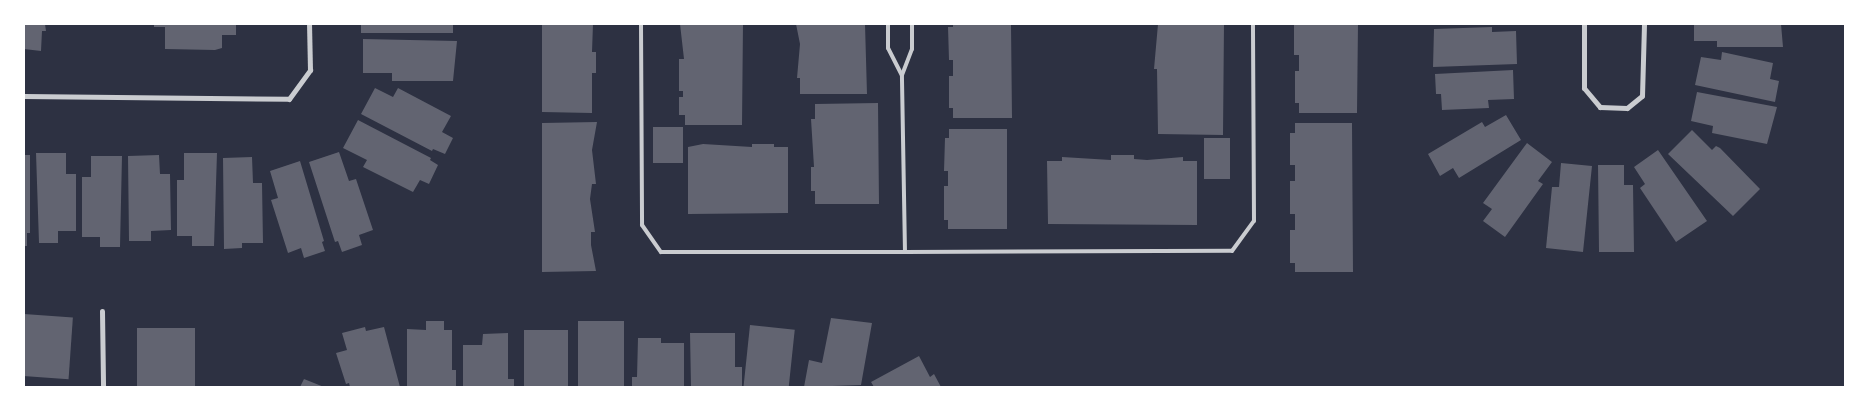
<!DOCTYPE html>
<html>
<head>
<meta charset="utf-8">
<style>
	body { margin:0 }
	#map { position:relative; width:1869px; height:411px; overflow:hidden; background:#2d3142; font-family:Arial,sans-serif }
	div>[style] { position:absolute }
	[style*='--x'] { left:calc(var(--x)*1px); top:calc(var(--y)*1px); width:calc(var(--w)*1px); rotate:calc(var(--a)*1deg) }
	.building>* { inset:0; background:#626471; transform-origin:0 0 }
	.service>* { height:4px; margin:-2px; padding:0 2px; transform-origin:2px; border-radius:2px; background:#caccd0 }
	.minor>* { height:5px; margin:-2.5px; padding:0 2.5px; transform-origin:2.5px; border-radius:2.5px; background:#caccd0 }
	span { translate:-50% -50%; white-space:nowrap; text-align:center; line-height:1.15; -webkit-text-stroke:4px #fff; paint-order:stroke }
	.frame { position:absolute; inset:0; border:25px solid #fff; pointer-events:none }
</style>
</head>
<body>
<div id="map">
	<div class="building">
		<i style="clip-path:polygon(24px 24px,45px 24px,46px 31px,42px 31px,41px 51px,24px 49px)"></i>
		<i style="clip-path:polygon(154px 24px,236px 24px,236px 35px,222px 35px,222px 48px,215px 50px,165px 49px,165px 27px,154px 27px)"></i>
		<i style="left:361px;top:24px;width:92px;height:9px"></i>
		<i style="clip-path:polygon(542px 24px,593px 24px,592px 52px,596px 52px,596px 73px,592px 73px,592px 113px,542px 112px)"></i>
		<i style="clip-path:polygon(680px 24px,743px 24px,742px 125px,685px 125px,685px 115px,679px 115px,679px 97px,683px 97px,683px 91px,679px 91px,679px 59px,684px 59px)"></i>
		<i style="clip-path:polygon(796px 24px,865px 24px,867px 94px,800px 94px,800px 78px,797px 78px,800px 44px)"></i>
		<i style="clip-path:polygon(953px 24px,1011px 24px,1012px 118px,953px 118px,953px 108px,949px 108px,949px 76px,953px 76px,953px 60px,949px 60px,948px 27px,953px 27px)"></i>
		<i style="clip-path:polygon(1158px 24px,1224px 24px,1223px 135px,1158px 134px,1157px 69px,1154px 69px)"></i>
		<i style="clip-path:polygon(1294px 24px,1358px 24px,1357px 113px,1299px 113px,1299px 103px,1295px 103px,1295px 71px,1299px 71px,1299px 55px,1294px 55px)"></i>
		<i style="clip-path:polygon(1694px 24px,1781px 24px,1783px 47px,1717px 47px,1717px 41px,1694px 41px)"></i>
		<i style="clip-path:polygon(1492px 27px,1492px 32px,1516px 31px,1517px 64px,1433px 67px,1434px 29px)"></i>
		<i style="clip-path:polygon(363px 39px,457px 41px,453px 81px,392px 81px,392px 73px,363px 73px)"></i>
		<i style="clip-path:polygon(1722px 52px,1773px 63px,1770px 79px,1779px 81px,1775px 102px,1695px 85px,1701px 57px,1721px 60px)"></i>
		<i style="clip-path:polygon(1513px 70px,1514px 99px,1488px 100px,1489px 108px,1442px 110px,1441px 94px,1436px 94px,1435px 74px)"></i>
		<i style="clip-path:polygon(375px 88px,393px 97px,398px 88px,451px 116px,442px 132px,453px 138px,445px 154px,433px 149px,432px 151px,361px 114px)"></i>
		<i style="clip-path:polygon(1697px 92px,1777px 107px,1767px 144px,1712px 133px,1713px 126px,1691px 121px)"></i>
		<i style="clip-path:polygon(878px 103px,879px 204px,815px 204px,815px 191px,811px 191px,811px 167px,814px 167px,811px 119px,815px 119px,815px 104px)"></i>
		<i style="clip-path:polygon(1506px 115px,1521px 140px,1459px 178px,1453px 168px,1440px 176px,1428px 154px,1482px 122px,1485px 127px)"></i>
		<i style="clip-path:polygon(358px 120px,431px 158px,430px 160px,438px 165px,429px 184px,420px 180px,413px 192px,363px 167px,367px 160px,343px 148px)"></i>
		<i style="clip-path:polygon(597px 122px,592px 150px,596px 184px,592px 184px,590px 199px,595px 232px,591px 232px,591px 245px,596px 271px,542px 272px,542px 123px)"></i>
		<i style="clip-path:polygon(1295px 123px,1352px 123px,1353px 272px,1295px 272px,1295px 263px,1290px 263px,1290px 230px,1295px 230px,1295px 214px,1290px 214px,1290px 181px,1295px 181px,1295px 165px,1290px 165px,1290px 133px,1295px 133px)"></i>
		<i style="left:653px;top:127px;width:30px;height:36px"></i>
		<i style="clip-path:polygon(949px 129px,1007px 129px,1007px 229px,948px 229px,948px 220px,944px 220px,944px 186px,948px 186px,948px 171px,944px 171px,945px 138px,949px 138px)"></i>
		<i style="clip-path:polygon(1692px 130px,1712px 150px,1716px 146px,1720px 148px,1760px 189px,1733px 216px,1668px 154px)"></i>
		<i style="left:1204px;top:138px;width:26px;height:41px"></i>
		<i style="clip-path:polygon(1527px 143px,1552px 162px,1538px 181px,1543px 184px,1505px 237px,1483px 221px,1492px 209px,1483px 203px)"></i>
		<i style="clip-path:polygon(703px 144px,752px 147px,752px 144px,774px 144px,774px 147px,788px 147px,788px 213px,688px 214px,688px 147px)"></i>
		<i style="clip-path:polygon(1658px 150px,1707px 221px,1676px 242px,1640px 188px,1645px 184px,1634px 167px)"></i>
		<i style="clip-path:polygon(339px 152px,349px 181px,356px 179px,373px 230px,359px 235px,362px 245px,342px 252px,338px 241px,335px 242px,309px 162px)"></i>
		<i style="clip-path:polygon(36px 153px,66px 153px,66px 174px,76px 174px,76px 231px,58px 231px,58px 243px,39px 243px)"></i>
		<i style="clip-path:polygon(184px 153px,217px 153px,214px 246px,192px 246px,192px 236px,177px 236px,177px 180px,184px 180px)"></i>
		<i style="clip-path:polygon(24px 155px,30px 155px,30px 233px,27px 233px,27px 246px,24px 246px)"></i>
		<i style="clip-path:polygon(159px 155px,160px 174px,170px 174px,171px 230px,151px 231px,151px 241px,129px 241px,128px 156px)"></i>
		<i style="clip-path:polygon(1111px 155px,1134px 155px,1134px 159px,1147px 160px,1183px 157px,1183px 161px,1197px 161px,1197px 225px,1048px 224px,1047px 161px,1062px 161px,1062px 157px,1111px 160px)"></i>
		<i style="clip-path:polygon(91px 156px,122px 156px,120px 247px,100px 247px,100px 237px,82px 237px,82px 177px,91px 177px)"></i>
		<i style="clip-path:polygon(252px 157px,253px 183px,262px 183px,263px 243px,242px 243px,242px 248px,224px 249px,223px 158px)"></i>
		<i style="clip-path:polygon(300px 161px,324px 241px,322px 242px,325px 251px,304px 258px,301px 248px,288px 253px,271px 200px,278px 198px,270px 171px)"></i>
		<i style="clip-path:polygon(1561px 163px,1592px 166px,1583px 252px,1546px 248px,1552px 187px,1559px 187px)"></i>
		<i style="clip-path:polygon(1598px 165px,1624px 165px,1624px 185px,1633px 185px,1634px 252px,1599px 252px)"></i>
		<i style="left:24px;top:314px;width:49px;height:62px;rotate:4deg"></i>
		<i style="clip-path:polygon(831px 318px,872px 323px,861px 385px,804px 387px,809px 360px,822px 363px)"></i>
		<i style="clip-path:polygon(426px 321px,444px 321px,444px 330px,452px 330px,452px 370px,456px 370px,456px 387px,407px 386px,407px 329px,426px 330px)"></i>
		<i style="left:578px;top:321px;width:46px;height:66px"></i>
		<i style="left:750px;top:325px;width:45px;height:62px;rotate:6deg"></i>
		<i style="clip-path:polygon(365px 327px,366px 331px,384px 327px,400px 387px,350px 387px,349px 383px,346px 384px,336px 353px,347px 350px,342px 333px)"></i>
		<i style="left:195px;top:328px;width:59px;height:58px;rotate:90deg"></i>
		<i style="left:524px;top:330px;width:44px;height:57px"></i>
		<i style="clip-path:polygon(508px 333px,508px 379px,514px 379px,514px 387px,463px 387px,463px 345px,482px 345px,483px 334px)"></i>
		<i style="clip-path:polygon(690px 333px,735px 333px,735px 367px,742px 367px,742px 387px,691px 387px)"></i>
		<i style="clip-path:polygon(638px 338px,661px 338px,661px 343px,684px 343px,684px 387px,632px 387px,632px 377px,637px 377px)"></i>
		<i style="clip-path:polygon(919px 356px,930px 377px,934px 374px,941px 387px,874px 387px,871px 382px)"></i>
		<i style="clip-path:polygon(304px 379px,324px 387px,300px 387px)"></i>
	</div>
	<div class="service">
		<i style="--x:641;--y:24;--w:201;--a:89.7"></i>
		<i style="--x:642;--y:225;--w:33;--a:55"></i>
		<i style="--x:661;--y:252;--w:244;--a:0"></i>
		<i style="--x:905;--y:252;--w:327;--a:-0.2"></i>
		<i style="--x:1232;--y:251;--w:37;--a:-54"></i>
		<i style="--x:1254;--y:221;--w:197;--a:-90.3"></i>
		<i style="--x:888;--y:24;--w:24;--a:90"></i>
		<i style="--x:888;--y:48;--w:30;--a:63"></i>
		<i style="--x:905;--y:252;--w:177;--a:-91"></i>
		<i style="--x:902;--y:75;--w:28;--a:-69"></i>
		<i style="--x:912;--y:49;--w:25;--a:-90"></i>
	</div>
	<div class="minor">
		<i style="--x:1584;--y:24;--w:64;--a:90"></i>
		<i style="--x:1584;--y:88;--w:25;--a:50"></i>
		<i style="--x:1600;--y:107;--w:27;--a:2"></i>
		<i style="--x:1627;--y:108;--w:19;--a:-39"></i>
		<i style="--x:1642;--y:96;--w:72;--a:-88.4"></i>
		<i style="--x:24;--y:96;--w:265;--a:0.6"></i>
		<i style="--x:289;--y:99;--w:36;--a:-54"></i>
		<i style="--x:310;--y:70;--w:46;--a:-91.2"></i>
		<i style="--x:102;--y:311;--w:76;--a:89.2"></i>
	</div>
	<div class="frame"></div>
</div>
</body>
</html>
